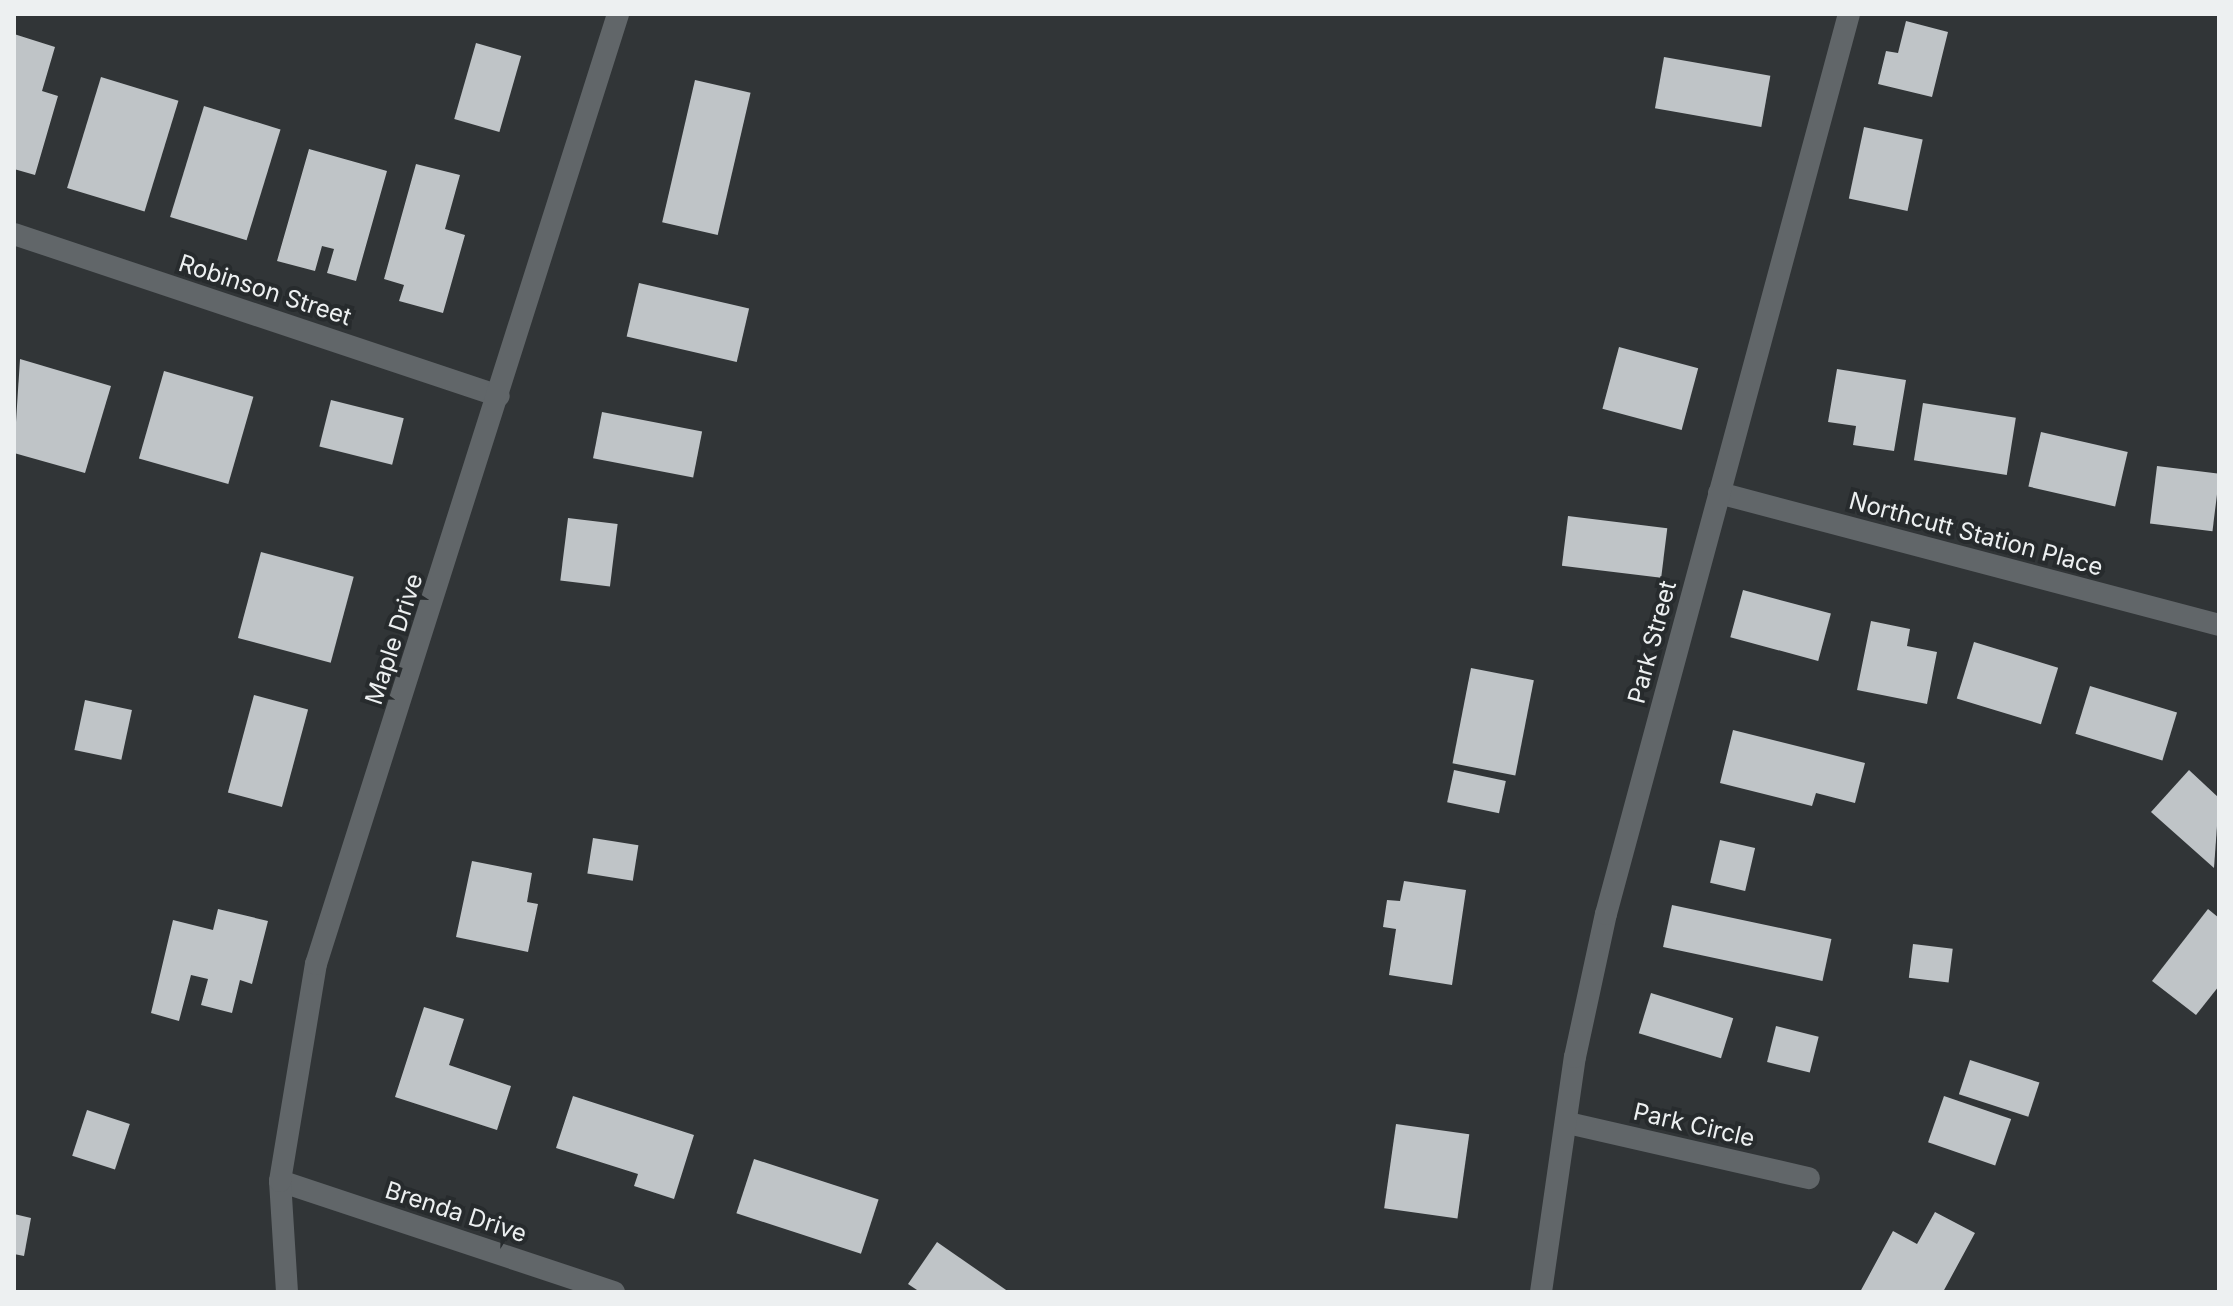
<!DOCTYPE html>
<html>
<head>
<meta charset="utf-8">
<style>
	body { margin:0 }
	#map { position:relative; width:2233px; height:1306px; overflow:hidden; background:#313537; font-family:Inter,sans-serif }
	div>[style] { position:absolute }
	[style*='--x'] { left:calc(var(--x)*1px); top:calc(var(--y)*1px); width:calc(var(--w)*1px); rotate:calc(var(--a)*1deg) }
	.building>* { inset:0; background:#bfc4c7; transform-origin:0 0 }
	.minor>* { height:22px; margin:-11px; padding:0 11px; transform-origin:11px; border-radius:11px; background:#616669 }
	span { translate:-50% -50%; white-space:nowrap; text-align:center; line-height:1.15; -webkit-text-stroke:8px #272b2d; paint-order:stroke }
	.street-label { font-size:24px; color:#edf0f1 }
	.frame { position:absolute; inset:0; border:16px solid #edf0f1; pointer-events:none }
</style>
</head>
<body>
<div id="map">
	<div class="building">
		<i style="clip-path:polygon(1906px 21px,1948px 32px,1932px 97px,1878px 84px,1886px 51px,1898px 53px)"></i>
		<i style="clip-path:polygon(14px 34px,55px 47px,42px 91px,58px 96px,35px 175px,14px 169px)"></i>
		<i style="left:476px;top:43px;width:47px;height:79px;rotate:16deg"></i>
		<i style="left:1664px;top:57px;width:108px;height:52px;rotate:10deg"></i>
		<i style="left:101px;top:77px;width:81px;height:116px;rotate:17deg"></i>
		<i style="left:695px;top:80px;width:57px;height:146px;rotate:13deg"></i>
		<i style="left:204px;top:106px;width:80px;height:116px;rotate:17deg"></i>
		<i style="left:1864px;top:127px;width:60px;height:73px;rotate:12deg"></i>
		<i style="clip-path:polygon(309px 149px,387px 171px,356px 281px,327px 273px,334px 249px,322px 246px,315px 271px,277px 261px)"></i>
		<i style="clip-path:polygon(416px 164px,460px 175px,445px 229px,465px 235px,443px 313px,399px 301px,404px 285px,384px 279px)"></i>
		<i style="left:639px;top:283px;width:113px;height:55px;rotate:13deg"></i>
		<i style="left:1619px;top:347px;width:82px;height:64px;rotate:15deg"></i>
		<i style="clip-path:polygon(20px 359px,111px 386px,85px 473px,14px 453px)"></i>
		<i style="clip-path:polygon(1837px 369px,1906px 380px,1894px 451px,1853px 445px,1856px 426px,1828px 422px)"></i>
		<i style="left:164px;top:371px;width:93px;height:91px;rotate:16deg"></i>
		<i style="left:331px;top:400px;width:75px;height:48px;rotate:14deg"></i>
		<i style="left:1923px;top:403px;width:94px;height:58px;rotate:9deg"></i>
		<i style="left:602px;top:412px;width:102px;height:47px;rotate:11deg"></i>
		<i style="left:2041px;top:432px;width:89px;height:56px;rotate:13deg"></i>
		<i style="left:2157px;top:466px;width:63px;height:58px;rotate:7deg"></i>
		<i style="left:1568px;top:516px;width:100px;height:50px;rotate:7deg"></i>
		<i style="left:568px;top:518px;width:50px;height:63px;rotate:7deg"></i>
		<i style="left:261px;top:552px;width:96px;height:89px;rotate:15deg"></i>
		<i style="left:1743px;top:590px;width:91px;height:49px;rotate:15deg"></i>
		<i style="clip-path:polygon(1871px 621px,1910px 629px,1907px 646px,1937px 652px,1927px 704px,1857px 690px)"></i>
		<i style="left:1974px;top:642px;width:88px;height:59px;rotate:17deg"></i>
		<i style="left:1471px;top:668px;width:64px;height:97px;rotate:11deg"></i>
		<i style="left:2090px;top:686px;width:91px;height:50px;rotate:17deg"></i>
		<i style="left:254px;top:695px;width:56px;height:101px;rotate:15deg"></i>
		<i style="left:85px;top:700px;width:48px;height:51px;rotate:12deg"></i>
		<i style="clip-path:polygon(1733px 730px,1865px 763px,1855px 803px,1816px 793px,1812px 806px,1720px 783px)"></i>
		<i style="left:1454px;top:770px;width:53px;height:33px;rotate:12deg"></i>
		<i style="clip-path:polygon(2189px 770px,2219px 798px,2214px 868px,2151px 812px)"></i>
		<i style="left:593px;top:838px;width:46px;height:36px;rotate:9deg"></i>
		<i style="left:1720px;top:840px;width:36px;height:44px;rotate:13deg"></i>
		<i style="clip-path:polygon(472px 861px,532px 873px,527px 902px,538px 904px,528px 952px,456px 937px)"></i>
		<i style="clip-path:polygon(1404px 881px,1466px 890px,1452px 985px,1389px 975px,1396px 929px,1383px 927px,1387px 900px,1400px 901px)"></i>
		<i style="left:1672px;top:905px;width:163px;height:43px;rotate:12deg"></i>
		<i style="clip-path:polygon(218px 909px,268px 921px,252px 984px,240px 980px,232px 1013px,201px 1005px,208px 979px,191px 975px,179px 1021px,151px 1013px,173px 920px,213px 930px)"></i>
		<i style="clip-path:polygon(2208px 909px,2219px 918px,2219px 986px,2196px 1015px,2152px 981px)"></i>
		<i style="left:1913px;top:944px;width:40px;height:34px;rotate:7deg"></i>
		<i style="left:1651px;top:993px;width:86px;height:42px;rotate:17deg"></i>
		<i style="clip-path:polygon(424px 1007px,464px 1019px,449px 1065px,511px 1086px,497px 1130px,395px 1097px)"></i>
		<i style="left:1776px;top:1026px;width:44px;height:37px;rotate:14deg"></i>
		<i style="left:1970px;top:1060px;width:73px;height:36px;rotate:18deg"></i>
		<i style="clip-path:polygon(573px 1096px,694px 1135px,674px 1199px,634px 1186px,638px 1174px,556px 1148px)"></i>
		<i style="left:1944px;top:1096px;width:71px;height:49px;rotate:19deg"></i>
		<i style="left:87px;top:1110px;width:45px;height:48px;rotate:18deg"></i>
		<i style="left:1396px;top:1124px;width:74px;height:85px;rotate:8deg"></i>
		<i style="left:754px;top:1159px;width:131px;height:57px;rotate:18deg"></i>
		<i style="clip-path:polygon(1935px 1212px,1975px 1233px,1943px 1292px,1860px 1292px,1893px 1231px,1917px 1244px)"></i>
		<i style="clip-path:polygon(14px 1214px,31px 1218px,24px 1256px,14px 1254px)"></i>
		<i style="clip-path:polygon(937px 1242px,1009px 1292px,920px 1292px,908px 1284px)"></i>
	</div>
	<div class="minor">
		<i style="--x:14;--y:234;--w:511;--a:18.47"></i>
		<i style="--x:1719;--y:493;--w:517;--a:14.79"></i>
		<i style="--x:1568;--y:1123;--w:247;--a:12.9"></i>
		<i style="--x:280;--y:1181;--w:352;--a:18.4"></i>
		<i style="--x:287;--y:1292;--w:111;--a:-93.6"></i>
		<i style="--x:280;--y:1181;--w:220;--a:-80.6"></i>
		<i style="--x:316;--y:964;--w:997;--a:-72.36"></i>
		<i style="--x:1541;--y:1292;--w:237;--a:-81.8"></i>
		<i style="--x:1575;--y:1057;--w:146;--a:-77.8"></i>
		<i style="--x:1606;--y:914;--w:932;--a:-74.89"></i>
	</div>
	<div class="street-label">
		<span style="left:265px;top:290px;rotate:18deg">Robinson Street</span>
		<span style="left:1976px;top:534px;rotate:15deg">Northcutt Station Place</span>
		<span style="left:394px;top:639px;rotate:-72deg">Maple Drive</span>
		<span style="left:1652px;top:642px;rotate:-75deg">Park Street</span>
		<span style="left:1694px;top:1125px;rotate:13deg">Park Circle</span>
		<span style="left:456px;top:1212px;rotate:18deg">Brenda Drive</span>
	</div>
	<div class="frame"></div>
</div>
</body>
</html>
